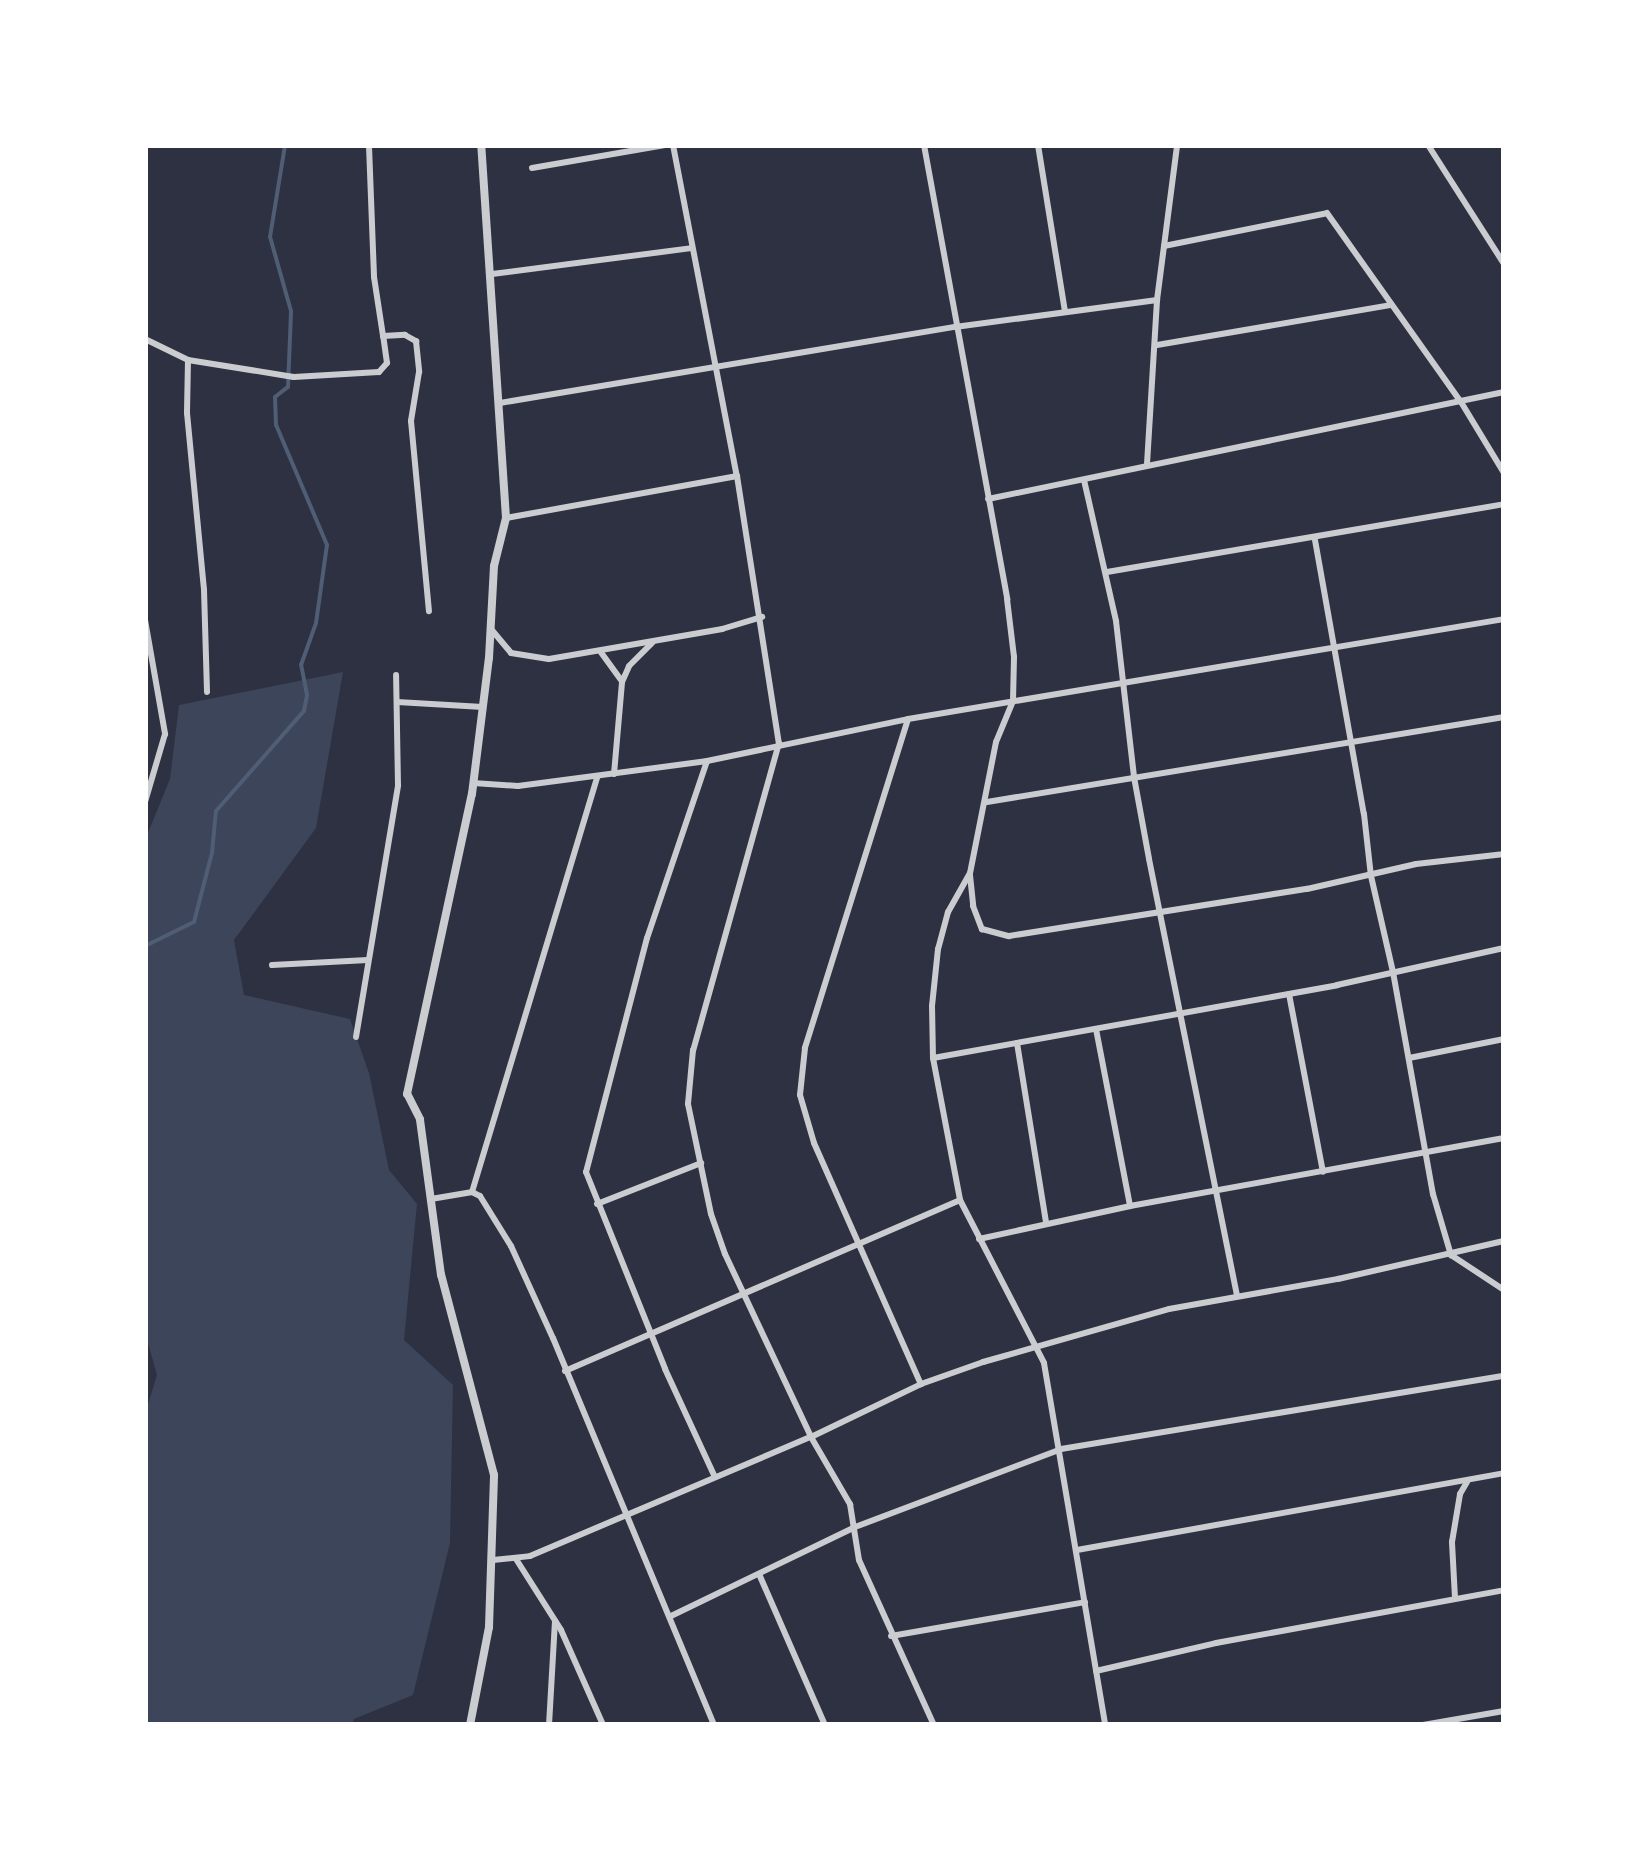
<!DOCTYPE html>
<html>
<head>
<meta charset="utf-8">
<style>
	body { margin:0 }
	#map { position:relative; width:1649px; height:1870px; overflow:hidden; background:#2d3142; font-family:"Fira Sans Condensed",sans-serif }
	div>[style] { position:absolute }
	[style*='--x'] { left:calc(var(--x)*1px); top:calc(var(--y)*1px); width:calc(var(--w)*1px); rotate:calc(var(--a)*1deg) }
	.green>* { inset:0; background:#3c4559 }
	.stream>* { height:4px; margin:-2px; padding:0 2px; transform-origin:2px; border-radius:2px; background:#4f5d75 }
	.minor>* { height:6px; margin:-3px; padding:0 3px; transform-origin:3px; border-radius:3px; background:#caccd0 }
	.tertiary>* { height:8px; margin:-4px; padding:0 4px; transform-origin:4px; border-radius:4px; background:#caccd0 }
	span { translate:-50% -50%; white-space:nowrap; text-align:center; line-height:1.15; -webkit-text-stroke:10px #fff; paint-order:stroke }
	.frame { position:absolute; inset:0; border:148px solid #fff; pointer-events:none }
</style>
</head>
<body>
<div id="map">
	<div class="green">
		<i style="clip-path:polygon(343px 672px,316px 828px,234px 940px,244px 995px,350px 1019px,369px 1073px,389px 1170px,417px 1204px,404px 1340px,453px 1385px,450px 1543px,413px 1695px,354px 1719px,352px 1725px,145px 1725px,145px 1414px,157px 1375px,145px 1333px,145px 840px,170px 779px,179px 705px)"></i>
	</div>
	<div class="stream">
		<i style="--x:145;--y:946;--w:55;--a:-26.1"></i>
		<i style="--x:194;--y:922;--w:71;--a:-75.4"></i>
		<i style="--x:212;--y:853;--w:42;--a:-84.6"></i>
		<i style="--x:216;--y:811;--w:133;--a:-48.7"></i>
		<i style="--x:304;--y:711;--w:16;--a:-79"></i>
		<i style="--x:307;--y:695;--w:31;--a:-101"></i>
		<i style="--x:301;--y:665;--w:45;--a:-70.3"></i>
		<i style="--x:316;--y:623;--w:79;--a:-82"></i>
		<i style="--x:327;--y:545;--w:130;--a:-113"></i>
		<i style="--x:276;--y:425;--w:28;--a:-92"></i>
		<i style="--x:275;--y:397;--w:16;--a:-38"></i>
		<i style="--x:288;--y:387;--w:76;--a:-87.7"></i>
		<i style="--x:291;--y:311;--w:77;--a:-105.8"></i>
		<i style="--x:270;--y:237;--w:93;--a:-80.7"></i>
		<i style="--x:145;--y:1168;--w:21;--a:90"></i>
	</div>
	<div class="minor">
		<i style="--x:673;--y:145;--w:337;--a:79.1"></i>
		<i style="--x:737;--y:476;--w:270;--a:81.1"></i>
		<i style="--x:779;--y:743;--w:319;--a:105.6"></i>
		<i style="--x:693;--y:1050;--w:54;--a:95.3"></i>
		<i style="--x:688;--y:1104;--w:112;--a:78.2"></i>
		<i style="--x:711;--y:1214;--w:42;--a:70.7"></i>
		<i style="--x:725;--y:1254;--w:202;--a:64.8"></i>
		<i style="--x:811;--y:1437;--w:78;--a:59.8"></i>
		<i style="--x:850;--y:1504;--w:57;--a:80.9"></i>
		<i style="--x:859;--y:1560;--w:181;--a:65.6"></i>
		<i style="--x:924;--y:145;--w:462;--a:79.6"></i>
		<i style="--x:1007;--y:599;--w:58;--a:83.1"></i>
		<i style="--x:1014;--y:657;--w:44;--a:91.3"></i>
		<i style="--x:1013;--y:701;--w:44;--a:112.5"></i>
		<i style="--x:996;--y:742;--w:134;--a:101.2"></i>
		<i style="--x:970;--y:873;--w:45;--a:119.4"></i>
		<i style="--x:948;--y:912;--w:38;--a:105"></i>
		<i style="--x:938;--y:949;--w:57;--a:96"></i>
		<i style="--x:932;--y:1006;--w:52;--a:88.9"></i>
		<i style="--x:933;--y:1058;--w:145;--a:79.2"></i>
		<i style="--x:960;--y:1200;--w:183;--a:62.7"></i>
		<i style="--x:1044;--y:1363;--w:367;--a:80.4"></i>
		<i style="--x:1038;--y:145;--w:168;--a:80.8"></i>
		<i style="--x:1428;--y:145;--w:141;--a:57.4"></i>
		<i style="--x:369;--y:146;--w:131;--a:87.8"></i>
		<i style="--x:374;--y:277;--w:60;--a:81.3"></i>
		<i style="--x:383;--y:336;--w:22;--a:-3"></i>
		<i style="--x:405;--y:335;--w:13;--a:29"></i>
		<i style="--x:416;--y:341;--w:31;--a:84"></i>
		<i style="--x:419;--y:372;--w:50;--a:99.3"></i>
		<i style="--x:411;--y:421;--w:191;--a:84.6"></i>
		<i style="--x:532;--y:168;--w:135;--a:-9.8"></i>
		<i style="--x:1164;--y:246;--w:166;--a:-11.4"></i>
		<i style="--x:1327;--y:213;--w:232;--a:54.7"></i>
		<i style="--x:1461;--y:402;--w:83;--a:58.8"></i>
		<i style="--x:492;--y:274;--w:201;--a:-7.4"></i>
		<i style="--x:145;--y:339;--w:48;--a:26"></i>
		<i style="--x:188;--y:360;--w:107;--a:9.1"></i>
		<i style="--x:294;--y:377;--w:85;--a:-3.4"></i>
		<i style="--x:379;--y:372;--w:12;--a:-48"></i>
		<i style="--x:387;--y:363;--w:27;--a:-98"></i>
		<i style="--x:1157;--y:345;--w:238;--a:-9.7"></i>
		<i style="--x:188;--y:360;--w:53;--a:91.1"></i>
		<i style="--x:187;--y:413;--w:178;--a:84.5"></i>
		<i style="--x:204;--y:590;--w:102;--a:88.3"></i>
		<i style="--x:500;--y:403;--w:461;--a:-9.5"></i>
		<i style="--x:955;--y:327;--w:204;--a:-7.6"></i>
		<i style="--x:1147;--y:464;--w:164;--a:-86.5"></i>
		<i style="--x:1157;--y:300;--w:156;--a:-82.6"></i>
		<i style="--x:1084;--y:480;--w:145;--a:77.2"></i>
		<i style="--x:1116;--y:621;--w:157;--a:83.4"></i>
		<i style="--x:1134;--y:777;--w:83;--a:79.6"></i>
		<i style="--x:1149;--y:859;--w:445;--a:78.6"></i>
		<i style="--x:988;--y:499;--w:527;--a:-11.72"></i>
		<i style="--x:506;--y:518;--w:235;--a:-10.3"></i>
		<i style="--x:1315;--y:540;--w:278;--a:79.9"></i>
		<i style="--x:1364;--y:814;--w:62;--a:83.6"></i>
		<i style="--x:1371;--y:876;--w:98;--a:77.1"></i>
		<i style="--x:1393;--y:972;--w:226;--a:79.8"></i>
		<i style="--x:1433;--y:1194;--w:64;--a:73.6"></i>
		<i style="--x:1451;--y:1255;--w:64;--a:33.4"></i>
		<i style="--x:1107;--y:572;--w:403;--a:-9.7"></i>
		<i style="--x:145;--y:620;--w:116;--a:80"></i>
		<i style="--x:165;--y:734;--w:71;--a:106.4"></i>
		<i style="--x:491;--y:629;--w:31;--a:50"></i>
		<i style="--x:511;--y:653;--w:38;--a:9"></i>
		<i style="--x:549;--y:659;--w:176;--a:-9.8"></i>
		<i style="--x:722;--y:629;--w:42;--a:-16.7"></i>
		<i style="--x:600;--y:651;--w:37;--a:54"></i>
		<i style="--x:397;--y:702;--w:86;--a:3.3"></i>
		<i style="--x:908;--y:719;--w:345;--a:107.4"></i>
		<i style="--x:805;--y:1048;--w:47;--a:96.1"></i>
		<i style="--x:800;--y:1095;--w:50;--a:73.7"></i>
		<i style="--x:814;--y:1143;--w:264;--a:66.1"></i>
		<i style="--x:707;--y:761;--w:187;--a:108.7"></i>
		<i style="--x:647;--y:938;--w:242;--a:104.6"></i>
		<i style="--x:586;--y:1172;--w:212;--a:68.1"></i>
		<i style="--x:665;--y:1369;--w:117;--a:65.2"></i>
		<i style="--x:614;--y:774;--w:92;--a:-85"></i>
		<i style="--x:622;--y:682;--w:17;--a:-66"></i>
		<i style="--x:629;--y:666;--w:33;--a:-45"></i>
		<i style="--x:473;--y:783;--w:45;--a:3.8"></i>
		<i style="--x:518;--y:786;--w:191;--a:-7.5"></i>
		<i style="--x:707;--y:761;--w:205;--a:-11.8"></i>
		<i style="--x:908;--y:719;--w:604;--a:-9.52"></i>
		<i style="--x:987;--y:802;--w:524;--a:-9.34"></i>
		<i style="--x:970;--y:875;--w:31;--a:84"></i>
		<i style="--x:973;--y:906;--w:25;--a:69"></i>
		<i style="--x:982;--y:929;--w:28;--a:15"></i>
		<i style="--x:1009;--y:936;--w:302;--a:-9"></i>
		<i style="--x:1307;--y:889;--w:112;--a:-12.9"></i>
		<i style="--x:1416;--y:864;--w:89;--a:-6.5"></i>
		<i style="--x:272;--y:965;--w:96;--a:-3"></i>
		<i style="--x:1289;--y:994;--w:181;--a:79.2"></i>
		<i style="--x:1096;--y:1029;--w:180;--a:79.1"></i>
		<i style="--x:356;--y:1037;--w:255;--a:-80.5"></i>
		<i style="--x:398;--y:785;--w:110;--a:-91"></i>
		<i style="--x:1017;--y:1043;--w:182;--a:80.8"></i>
		<i style="--x:933;--y:1058;--w:411;--a:-10.2"></i>
		<i style="--x:1337;--y:985;--w:171;--a:-12.5"></i>
		<i style="--x:1409;--y:1058;--w:97;--a:-11.3"></i>
		<i style="--x:472;--y:1192;--w:9;--a:27"></i>
		<i style="--x:480;--y:1196;--w:59;--a:58.2"></i>
		<i style="--x:511;--y:1246;--w:101;--a:65.5"></i>
		<i style="--x:553;--y:1338;--w:419;--a:67.4"></i>
		<i style="--x:431;--y:1199;--w:42;--a:-9.7"></i>
		<i style="--x:472;--y:1192;--w:433;--a:-73.2"></i>
		<i style="--x:597;--y:1204;--w:112;--a:-21.5"></i>
		<i style="--x:979;--y:1239;--w:155;--a:-12.3"></i>
		<i style="--x:1130;--y:1206;--w:380;--a:-10.3"></i>
		<i style="--x:565;--y:1371;--w:430;--a:-23.4"></i>
		<i style="--x:1077;--y:1550;--w:434;--a:-10.2"></i>
		<i style="--x:516;--y:1559;--w:84;--a:57.6"></i>
		<i style="--x:561;--y:1630;--w:104;--a:66.1"></i>
		<i style="--x:493;--y:1560;--w:37;--a:-6"></i>
		<i style="--x:530;--y:1556;--w:305;--a:-23"></i>
		<i style="--x:811;--y:1437;--w:122;--a:-25.7"></i>
		<i style="--x:921;--y:1384;--w:66;--a:-19.5"></i>
		<i style="--x:983;--y:1362;--w:193;--a:-15.9"></i>
		<i style="--x:1169;--y:1309;--w:172;--a:-10.1"></i>
		<i style="--x:1338;--y:1279;--w:170;--a:-12.9"></i>
		<i style="--x:759;--y:1574;--w:165;--a:66.4"></i>
		<i style="--x:1455;--y:1598;--w:56;--a:-93.1"></i>
		<i style="--x:1452;--y:1542;--w:49;--a:-80.5"></i>
		<i style="--x:1460;--y:1494;--w:14;--a:-60"></i>
		<i style="--x:671;--y:1616;--w:204;--a:-25.8"></i>
		<i style="--x:855;--y:1527;--w:220;--a:-20.7"></i>
		<i style="--x:1061;--y:1449;--w:449;--a:-9.4"></i>
		<i style="--x:891;--y:1636;--w:197;--a:-9.9"></i>
		<i style="--x:1096;--y:1671;--w:123;--a:-13.1"></i>
		<i style="--x:1216;--y:1643;--w:293;--a:-10.4"></i>
		<i style="--x:549;--y:1725;--w:104;--a:-86.7"></i>
		<i style="--x:1423;--y:1725;--w:82;--a:-9.8"></i>
	</div>
	<div class="tertiary">
		<i style="--x:470;--y:1725;--w:100;--a:-79"></i>
		<i style="--x:489;--y:1627;--w:152;--a:-88.1"></i>
		<i style="--x:494;--y:1475;--w:207;--a:-104.8"></i>
		<i style="--x:441;--y:1275;--w:157;--a:-97.7"></i>
		<i style="--x:420;--y:1119;--w:28;--a:-117"></i>
		<i style="--x:407;--y:1094;--w:307;--a:-77.8"></i>
		<i style="--x:472;--y:794;--w:137;--a:-82.9"></i>
		<i style="--x:489;--y:658;--w:92;--a:-86.9"></i>
		<i style="--x:494;--y:566;--w:49;--a:-76"></i>
		<i style="--x:506;--y:518;--w:374;--a:-93.8"></i>
	</div>
	<div class="frame"></div>
</div>
</body>
</html>
